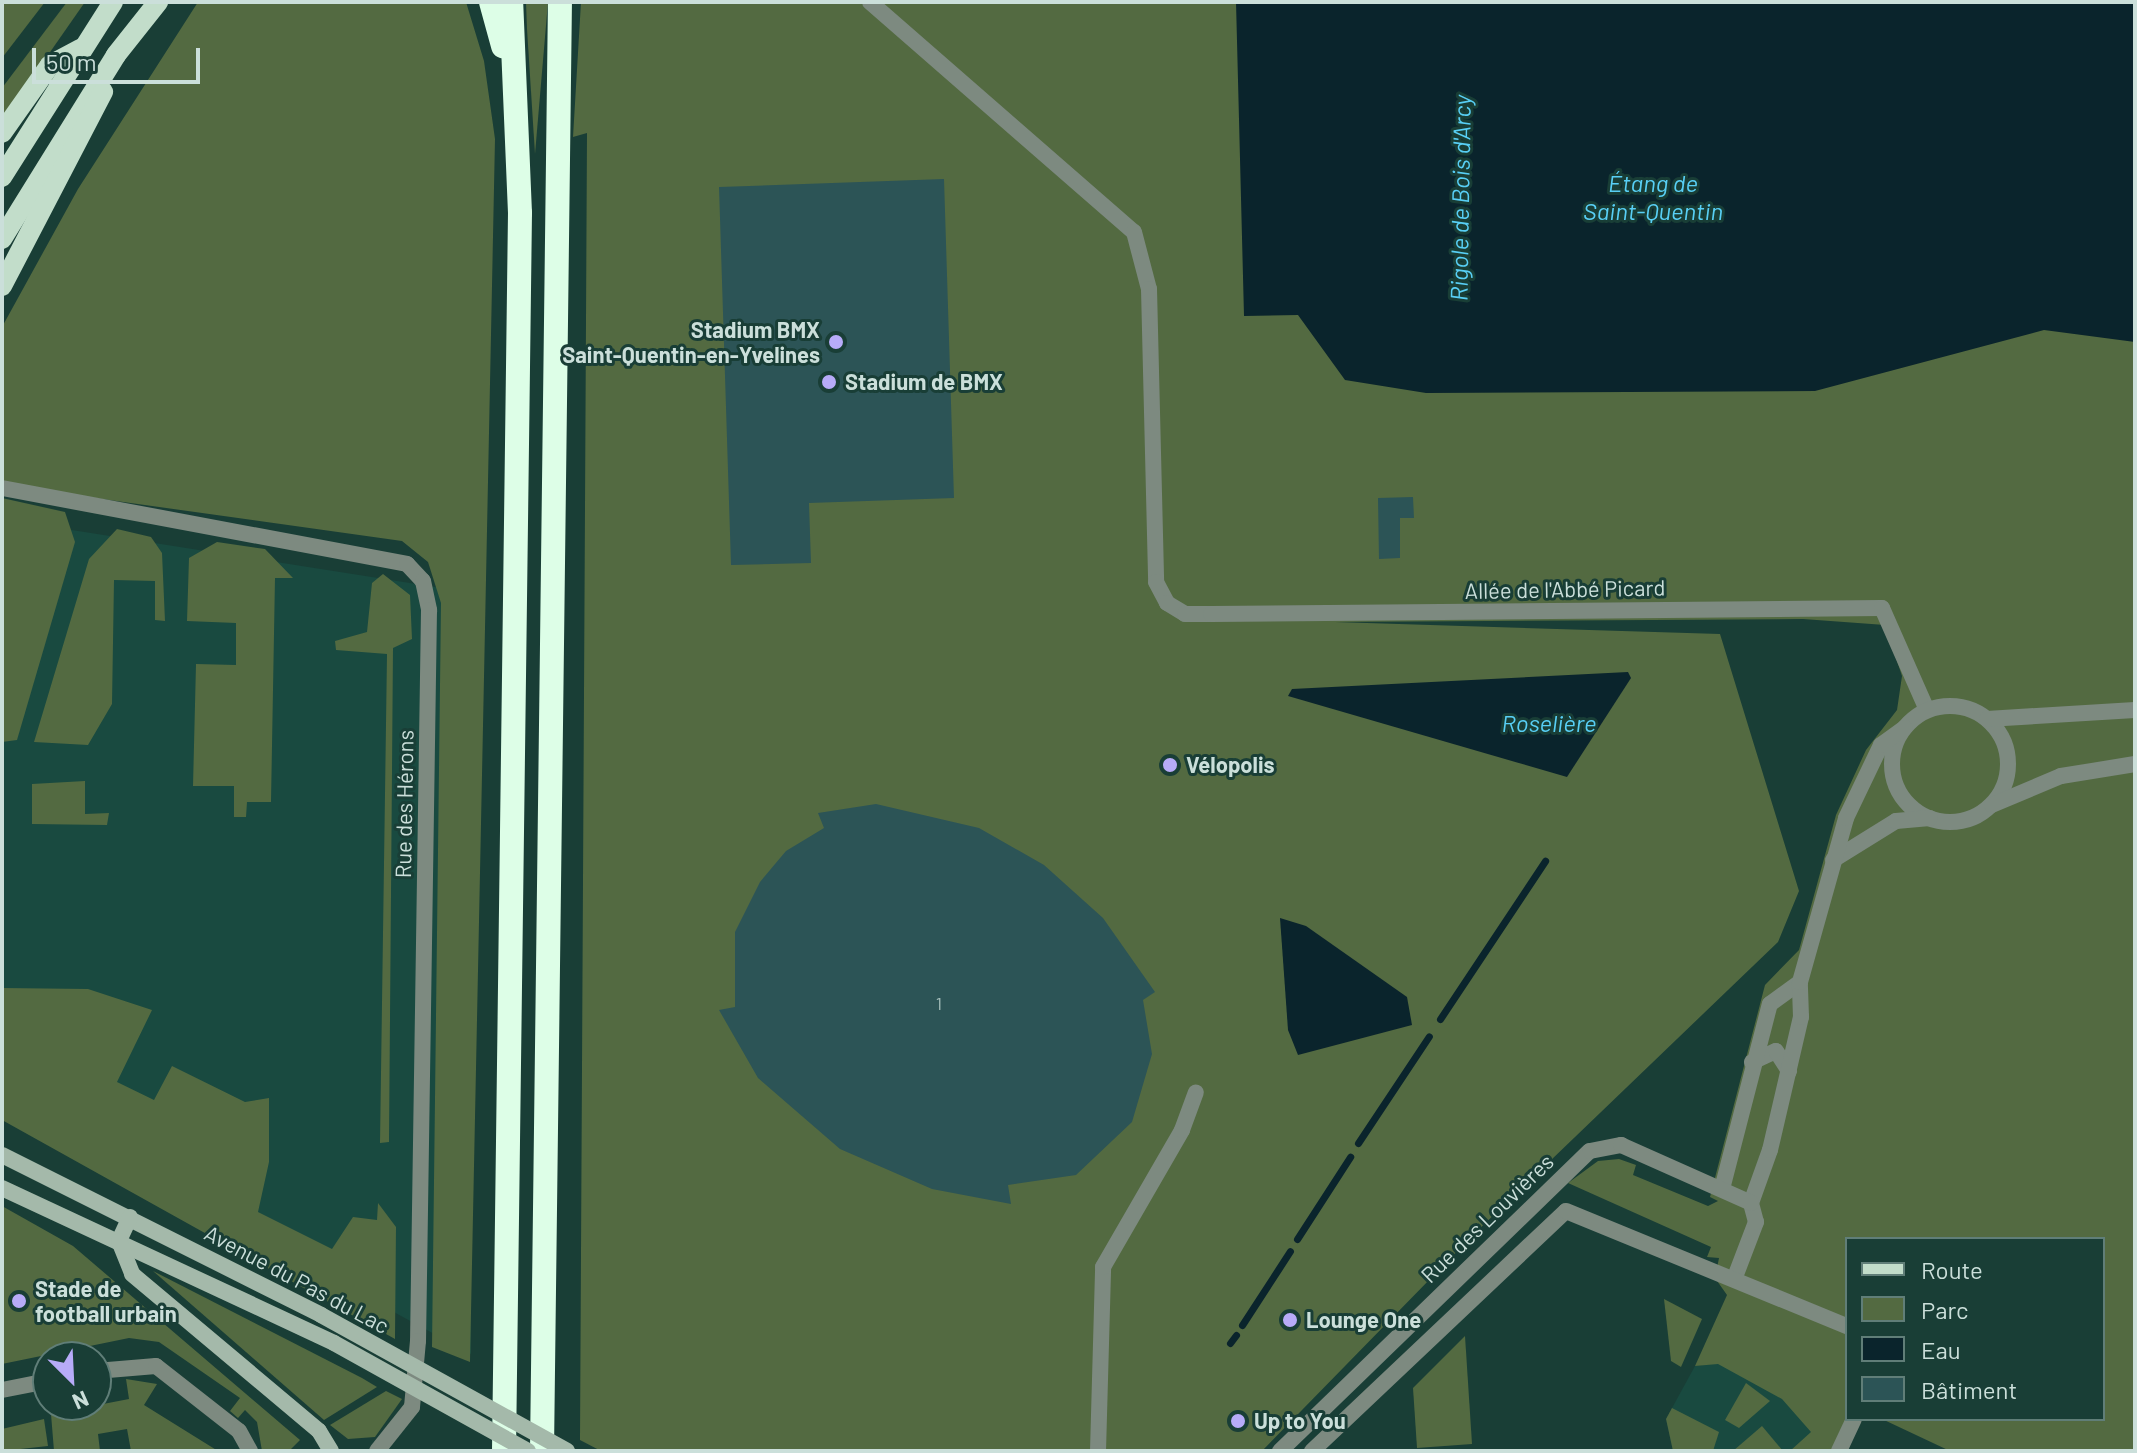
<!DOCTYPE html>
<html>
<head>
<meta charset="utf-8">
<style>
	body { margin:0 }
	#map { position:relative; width:2137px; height:1453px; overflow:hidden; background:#193e36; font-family:Barlow,sans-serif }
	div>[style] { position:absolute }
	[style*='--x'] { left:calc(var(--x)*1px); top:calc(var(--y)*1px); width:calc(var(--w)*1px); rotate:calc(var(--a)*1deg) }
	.built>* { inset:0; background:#194a40 }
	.green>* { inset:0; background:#536a41 }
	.water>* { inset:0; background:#0a242c }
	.stream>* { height:7px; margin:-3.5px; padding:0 3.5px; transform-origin:3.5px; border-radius:3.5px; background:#0a242c }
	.building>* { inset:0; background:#2c5456 }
	.street>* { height:16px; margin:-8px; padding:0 8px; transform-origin:8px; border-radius:8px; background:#7d8a80 }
	.street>.ring { margin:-8px; padding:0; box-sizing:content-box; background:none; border:16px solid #7d8a80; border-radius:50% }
	.secondary>* { height:16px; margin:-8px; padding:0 8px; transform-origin:8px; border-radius:8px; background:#a4b9aa }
	.primary>* { height:20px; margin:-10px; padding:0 10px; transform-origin:10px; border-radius:10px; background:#c2ddca }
	.highway>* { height:24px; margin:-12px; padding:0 12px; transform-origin:12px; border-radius:12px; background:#ddfee7 }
	.secondary-bridge>* { height:16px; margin:-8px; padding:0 8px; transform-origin:8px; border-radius:8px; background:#a4b9aa }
	.dots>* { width:22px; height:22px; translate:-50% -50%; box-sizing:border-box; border:4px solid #193e36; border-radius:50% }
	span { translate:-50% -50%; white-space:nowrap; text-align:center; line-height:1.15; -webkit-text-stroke:6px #193e36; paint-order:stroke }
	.number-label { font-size:18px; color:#a3bcb9 }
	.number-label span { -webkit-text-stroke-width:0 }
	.poi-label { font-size:22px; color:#cbdfda; font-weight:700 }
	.right { translate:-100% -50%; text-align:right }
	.left { translate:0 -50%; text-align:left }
	.street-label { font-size:22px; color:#cbdfda }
	.water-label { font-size:24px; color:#58cff5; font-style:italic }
	.frame { position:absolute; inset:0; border:4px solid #cbdfda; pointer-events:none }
	.legend { position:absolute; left:1845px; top:1237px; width:260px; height:184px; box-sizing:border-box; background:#193e36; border:2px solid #607e78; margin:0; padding:10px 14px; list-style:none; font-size:24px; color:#cbdfda }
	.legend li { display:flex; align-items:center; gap:16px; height:40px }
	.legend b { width:40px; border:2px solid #607e78 }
	.north { position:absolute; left:32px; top:1341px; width:80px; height:80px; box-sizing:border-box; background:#193e36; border:2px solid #607e78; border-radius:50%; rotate:156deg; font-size:22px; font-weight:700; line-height:32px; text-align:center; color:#cbdfda }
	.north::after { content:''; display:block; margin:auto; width:28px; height:36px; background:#b7abf8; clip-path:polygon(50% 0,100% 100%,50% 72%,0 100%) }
	.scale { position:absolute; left:32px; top:48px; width:168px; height:36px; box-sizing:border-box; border:4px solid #cbdfda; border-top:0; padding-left:10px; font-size:24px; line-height:28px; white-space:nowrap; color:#cbdfda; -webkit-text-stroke:6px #193e36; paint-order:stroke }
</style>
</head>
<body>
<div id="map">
	<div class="built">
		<i style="clip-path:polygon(2px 519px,467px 592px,471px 1354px,2px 1099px)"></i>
		<i style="clip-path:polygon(1751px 1359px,1832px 1397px,1810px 1451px,1673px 1451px,1666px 1419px,1695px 1366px)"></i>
	</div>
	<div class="green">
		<i style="clip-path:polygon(2px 2px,45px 2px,2px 58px)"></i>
		<i style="clip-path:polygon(67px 2px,85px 2px,2px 121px,2px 88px)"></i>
		<i style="clip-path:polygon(198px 2px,466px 2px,484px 61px,495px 139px,470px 1362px,432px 1347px,441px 603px,428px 562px,402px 541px,2px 485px,2px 327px,78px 189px)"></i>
		<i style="clip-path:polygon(526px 2px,548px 2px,535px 154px,527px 29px)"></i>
		<i style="clip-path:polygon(581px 2px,2135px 2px,2135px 1451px,1950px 1451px,1882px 1419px,2103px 1419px,2103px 1239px,1847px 1239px,1847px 1416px,1831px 1451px,1790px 1451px,1811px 1432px,1782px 1399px,1718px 1364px,1695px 1366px,1727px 1295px,1715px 1278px,1719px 1258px,1707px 1257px,1711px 1247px,1568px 1183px,1598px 1161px,1619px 1159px,1636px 1165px,1633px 1175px,1708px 1206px,1718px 1201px,1710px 1197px,1765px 985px,1799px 950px,1836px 815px,1866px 750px,1897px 710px,1902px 676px,1885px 625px,1803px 619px,1335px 622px,1720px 634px,1799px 891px,1778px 942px,1476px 1232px,1262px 1451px,601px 1451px,580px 1440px,587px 133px,573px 137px)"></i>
		<i style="clip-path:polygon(2px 498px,65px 512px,75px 542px,17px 740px,2px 742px)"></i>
		<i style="clip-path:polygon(117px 529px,151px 537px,162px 553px,165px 621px,155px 620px,155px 581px,114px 580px,112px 704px,88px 745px,34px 742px,89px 559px)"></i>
		<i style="clip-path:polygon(217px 542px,265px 549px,293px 578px,275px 578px,271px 802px,247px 802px,246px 817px,234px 817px,234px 786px,193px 786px,196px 664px,236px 665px,236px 623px,187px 621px,189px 558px)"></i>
		<i style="clip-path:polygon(383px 574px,410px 595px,412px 639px,393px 648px,389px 1142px,380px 1143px,387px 654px,336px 650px,335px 641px,367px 632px,372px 583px)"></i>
		<i style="clip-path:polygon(85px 781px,85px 814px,109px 813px,107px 825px,32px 824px,32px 784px)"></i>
		<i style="clip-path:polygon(2px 988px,88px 989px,152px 1010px,117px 1082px,154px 1100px,172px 1066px,245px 1102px,269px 1098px,269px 1162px,258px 1212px,332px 1249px,353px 1217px,377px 1220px,378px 1203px,396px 1227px,395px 1339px,2px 1120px)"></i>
		<i style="clip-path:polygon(2px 1206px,73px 1246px,300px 1440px,289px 1451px,262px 1451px,257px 1422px,245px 1410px,238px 1418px,230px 1411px,240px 1398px,159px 1342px,129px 1338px,2px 1364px)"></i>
		<i style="clip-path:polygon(153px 1271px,362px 1378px,377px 1387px,324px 1420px)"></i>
		<i style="clip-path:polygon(1664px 1299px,1702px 1319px,1681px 1367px,1671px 1361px)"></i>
		<i style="clip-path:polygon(1465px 1336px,1472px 1444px,1417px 1448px,1413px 1388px)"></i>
		<i style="clip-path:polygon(126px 1379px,157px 1384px,144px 1405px,218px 1451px,131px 1451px,127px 1429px,98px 1434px,100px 1451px,54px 1451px,51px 1414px,129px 1399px)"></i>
		<i style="clip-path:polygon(1746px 1383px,1770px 1401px,1739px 1428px,1725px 1420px)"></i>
		<i style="clip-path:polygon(386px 1391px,402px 1399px,375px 1437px,348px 1439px,330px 1425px)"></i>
		<i style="clip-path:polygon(1672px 1408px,1719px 1432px,1713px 1451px,1673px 1451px,1666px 1419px)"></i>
		<i style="clip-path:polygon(44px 1419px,48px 1446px,2px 1451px,2px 1429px)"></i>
		<i style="clip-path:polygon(1762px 1426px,1783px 1451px,1733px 1451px)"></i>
	</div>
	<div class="water">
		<i style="clip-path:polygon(1236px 2px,2135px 2px,2135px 342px,2044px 330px,1815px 391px,1426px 393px,1345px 380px,1298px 315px,1244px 316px)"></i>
		<i style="clip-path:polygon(1628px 672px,1631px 678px,1567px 777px,1288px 696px,1292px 689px)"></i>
		<i style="clip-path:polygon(1280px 918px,1306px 926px,1407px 997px,1412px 1025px,1298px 1055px,1288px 1030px)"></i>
	</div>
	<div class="stream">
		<i style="--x:1440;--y:1019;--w:190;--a:-56.4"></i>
		<i style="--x:1358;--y:1143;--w:128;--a:-56.4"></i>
		<i style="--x:1297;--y:1239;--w:98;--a:-57.1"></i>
		<i style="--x:1242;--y:1325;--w:88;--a:-57"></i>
		<i style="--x:1230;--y:1343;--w:10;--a:-53"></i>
	</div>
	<div class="building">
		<i style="clip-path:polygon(944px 179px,954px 498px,809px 503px,811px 563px,731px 565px,719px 187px)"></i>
		<i style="clip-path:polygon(1413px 497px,1414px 518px,1400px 518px,1400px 558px,1379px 559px,1378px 498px)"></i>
		<i style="clip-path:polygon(876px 804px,979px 828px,1044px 865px,1103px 918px,1155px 992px,1143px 1000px,1152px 1054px,1132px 1122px,1076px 1175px,1008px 1185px,1011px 1204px,932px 1189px,840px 1149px,758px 1078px,719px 1010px,735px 1007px,735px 932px,760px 882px,786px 851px,824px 828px,818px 813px)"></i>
	</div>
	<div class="street">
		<i style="--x:870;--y:2;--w:350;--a:41.1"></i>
		<i style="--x:1134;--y:232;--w:59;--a:75.3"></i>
		<i style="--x:1149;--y:289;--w:293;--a:88.6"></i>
		<i style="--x:1156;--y:582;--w:24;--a:62"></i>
		<i style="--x:1167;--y:603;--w:21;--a:31"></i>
		<i style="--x:1185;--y:614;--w:26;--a:0"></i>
		<i style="--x:1211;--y:614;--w:671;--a:-0.51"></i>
		<i style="--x:1882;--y:608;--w:111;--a:66.2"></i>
		<i style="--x:2;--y:488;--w:412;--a:10.6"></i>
		<i style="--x:407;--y:564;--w:23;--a:47"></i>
		<i style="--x:423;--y:581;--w:30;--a:78"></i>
		<i style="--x:429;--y:610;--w:731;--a:90.86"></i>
		<i style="--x:418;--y:1341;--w:66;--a:95.2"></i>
		<i style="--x:412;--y:1407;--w:56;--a:128.5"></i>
		<i class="ring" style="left:1892px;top:706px;width:100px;height:100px"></i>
		<i style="--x:1987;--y:719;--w:148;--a:-3.5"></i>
		<i style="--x:1992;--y:805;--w:75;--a:-22.8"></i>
		<i style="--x:2061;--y:776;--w:75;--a:-9.2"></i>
		<i style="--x:1833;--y:860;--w:74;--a:-31.8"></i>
		<i style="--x:1896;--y:821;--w:34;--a:-5"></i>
		<i style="--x:1752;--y:1062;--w:26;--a:-25"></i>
		<i style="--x:1776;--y:1051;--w:24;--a:57"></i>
		<i style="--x:1722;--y:1189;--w:191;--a:-75.5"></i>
		<i style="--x:1770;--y:1004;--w:37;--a:-36"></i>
		<i style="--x:1735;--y:1277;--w:59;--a:-69.1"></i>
		<i style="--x:1756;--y:1222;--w:20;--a:-105"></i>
		<i style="--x:1751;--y:1203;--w:56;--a:-70.3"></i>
		<i style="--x:1770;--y:1150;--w:137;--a:-76.9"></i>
		<i style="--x:1801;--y:1017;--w:35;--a:-92"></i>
		<i style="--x:1800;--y:982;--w:170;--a:-74.3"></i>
		<i style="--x:1846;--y:818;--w:81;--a:-64.4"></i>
		<i style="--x:1881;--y:745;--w:29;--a:-36"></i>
		<i style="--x:96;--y:1371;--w:60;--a:-4.8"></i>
		<i style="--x:156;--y:1366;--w:105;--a:38.1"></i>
		<i style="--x:239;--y:1431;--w:23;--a:61"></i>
		<i style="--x:2;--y:1390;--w:47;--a:-11.1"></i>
		<i style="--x:1098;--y:1451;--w:184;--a:-88.4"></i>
		<i style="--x:1103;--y:1267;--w:158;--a:-60"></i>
		<i style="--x:1182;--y:1130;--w:40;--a:-69.8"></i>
		<i style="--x:1280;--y:1451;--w:431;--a:-44.1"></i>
		<i style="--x:1590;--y:1151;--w:32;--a:-11"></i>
		<i style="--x:1621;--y:1145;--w:142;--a:24"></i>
		<i style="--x:1312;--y:1451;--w:349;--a:-43.4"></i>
		<i style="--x:1566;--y:1211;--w:304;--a:22.3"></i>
		<i style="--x:1839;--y:1451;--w:35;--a:-65"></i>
	</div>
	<div class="secondary">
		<i style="--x:2;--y:1155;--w:357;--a:26.6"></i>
		<i style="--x:2;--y:1188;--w:366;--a:25"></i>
		<i style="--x:130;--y:1217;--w:26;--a:115"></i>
		<i style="--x:119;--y:1241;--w:35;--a:68"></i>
		<i style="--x:132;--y:1274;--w:244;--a:40"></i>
		<i style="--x:319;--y:1431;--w:23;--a:59"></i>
	</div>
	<div class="primary">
		<i style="--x:2;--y:133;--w:83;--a:-54.8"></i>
		<i style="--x:50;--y:65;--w:34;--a:-28"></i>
		<i style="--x:2;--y:177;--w:207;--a:-57.6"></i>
		<i style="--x:2;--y:239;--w:216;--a:-58.2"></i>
		<i style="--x:116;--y:55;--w:68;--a:-51.6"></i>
		<i style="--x:2;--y:286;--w:219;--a:-62.5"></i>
	</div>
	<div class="highway">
		<i style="--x:491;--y:2;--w:46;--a:74.7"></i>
		<i style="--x:504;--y:1451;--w:1238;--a:-89.26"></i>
		<i style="--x:520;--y:213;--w:211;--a:-92.4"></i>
		<i style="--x:542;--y:1451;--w:1449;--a:-89.29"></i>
	</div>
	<div class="secondary-bridge">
		<i style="--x:321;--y:1315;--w:281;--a:28.9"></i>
		<i style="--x:334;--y:1343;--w:222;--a:29.1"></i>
	</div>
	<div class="dots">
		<i style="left:836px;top:342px;background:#b7abf8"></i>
		<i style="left:829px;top:382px;background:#b7abf8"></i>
		<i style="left:1170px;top:765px;background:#b7abf8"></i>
		<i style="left:19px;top:1301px;background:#b7abf8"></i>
		<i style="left:1290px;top:1320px;background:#b7abf8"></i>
		<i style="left:1238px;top:1421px;background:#b7abf8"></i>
	</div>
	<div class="number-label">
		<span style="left:939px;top:1003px">1</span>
	</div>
	<div class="poi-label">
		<span class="right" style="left:820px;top:342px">Stadium BMX<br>Saint-Quentin-en-Yvelines</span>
		<span class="left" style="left:845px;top:382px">Stadium de BMX</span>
		<span class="left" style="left:1186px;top:765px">Vélopolis</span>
		<span class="left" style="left:35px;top:1301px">Stade de<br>football urbain</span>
		<span class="left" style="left:1306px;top:1320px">Lounge One</span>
		<span class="left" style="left:1254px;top:1421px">Up to You</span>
	</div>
	<div class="street-label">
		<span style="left:1565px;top:589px;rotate:-1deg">Allée de l'Abbé Picard</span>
		<span style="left:404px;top:804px;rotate:-89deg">Rue des Hérons</span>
		<span style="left:1487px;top:1218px;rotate:-44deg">Rue des Louvières</span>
		<span style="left:297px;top:1279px;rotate:28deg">Avenue du Pas du Lac</span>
	</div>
	<div class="water-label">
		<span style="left:1653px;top:197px">Étang de<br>Saint-Quentin</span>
		<span style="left:1460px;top:198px;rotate:-89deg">Rigole de Bois d'Arcy</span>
		<span style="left:1549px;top:723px">Roselière</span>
	</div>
	<div class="frame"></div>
	<ul class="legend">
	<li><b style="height:10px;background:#c2ddca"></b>Route</li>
	<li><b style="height:22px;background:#536a41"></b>Parc</li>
	<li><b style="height:22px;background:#0a242c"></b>Eau</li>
	<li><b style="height:22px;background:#2c5456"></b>Bâtiment</li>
	</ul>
	<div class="north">N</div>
	<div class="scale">50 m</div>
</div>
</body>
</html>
